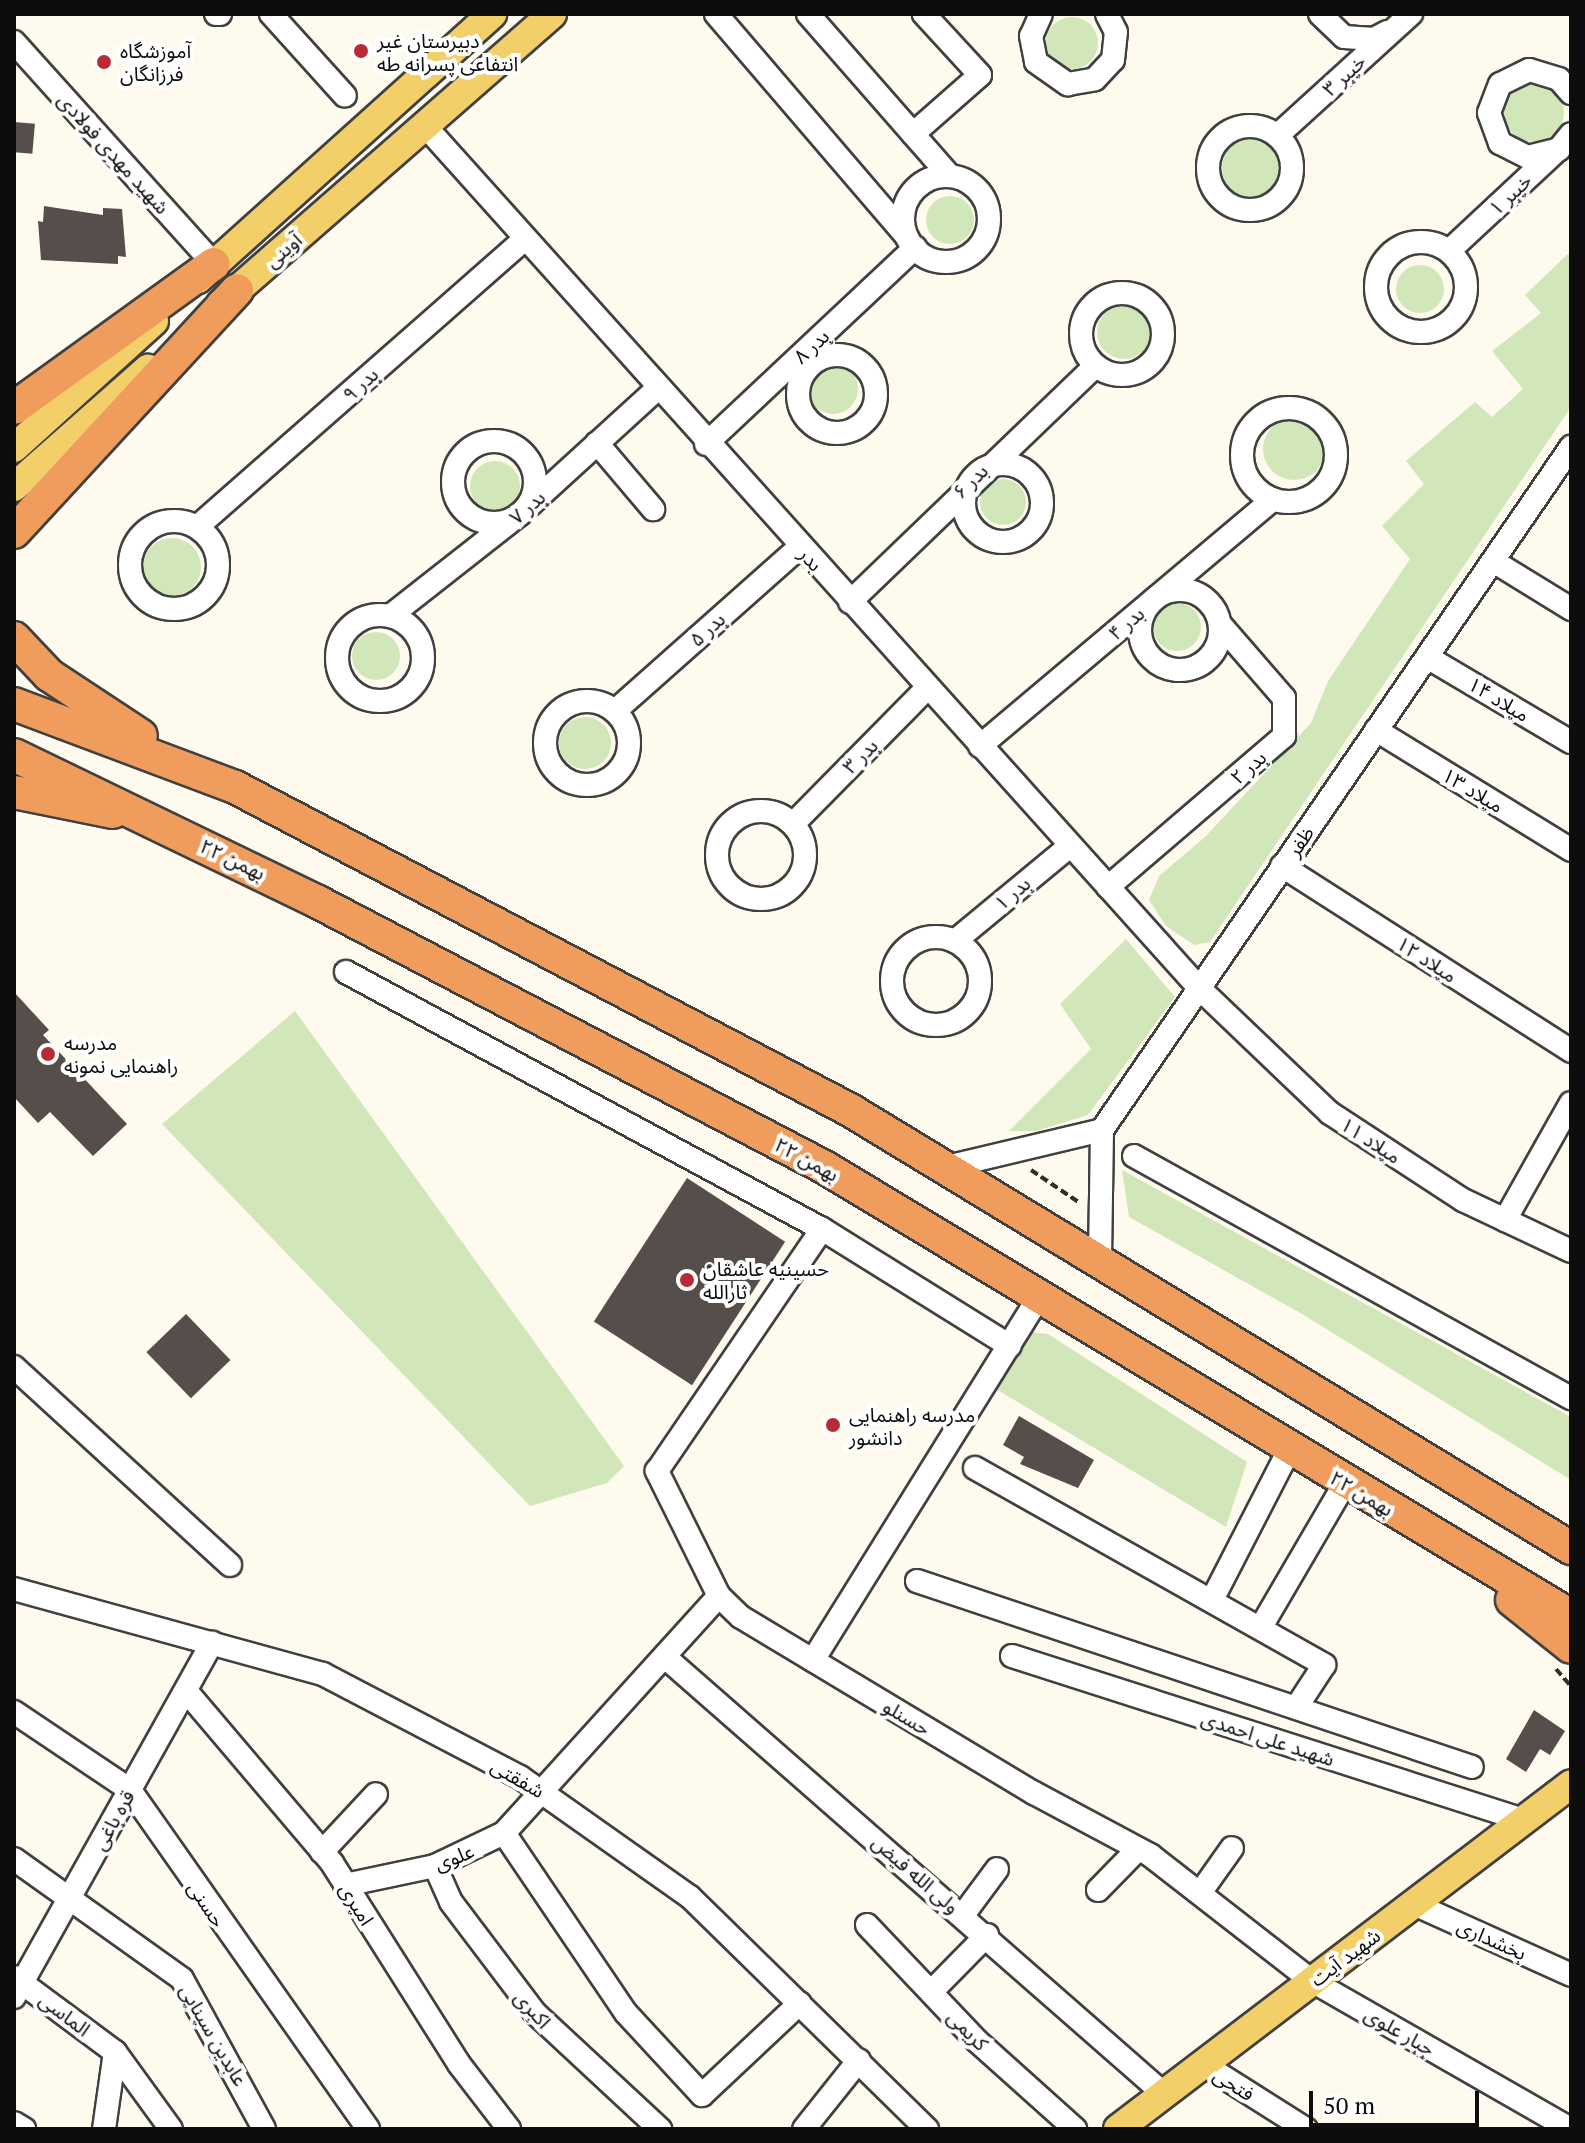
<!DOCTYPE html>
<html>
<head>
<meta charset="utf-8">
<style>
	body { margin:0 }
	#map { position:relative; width:1585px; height:2143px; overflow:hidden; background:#fefbee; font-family:"PT Serif","Noto Sans Arabic",serif }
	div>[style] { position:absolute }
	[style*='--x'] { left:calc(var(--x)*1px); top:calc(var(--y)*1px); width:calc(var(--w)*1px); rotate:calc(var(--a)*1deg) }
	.green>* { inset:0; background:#d2e7b9 }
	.round { border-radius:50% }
	.building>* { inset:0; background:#564e4a; transform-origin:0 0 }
	.path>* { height:4px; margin-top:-2px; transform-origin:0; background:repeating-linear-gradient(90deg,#2f2f2f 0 8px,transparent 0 12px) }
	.roads { filter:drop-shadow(2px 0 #404040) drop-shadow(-2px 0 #404040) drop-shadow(0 2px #404040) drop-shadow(0 -2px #404040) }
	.minor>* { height:22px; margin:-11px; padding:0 11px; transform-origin:11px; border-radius:11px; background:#fff }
	.minor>.ring { margin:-11px; padding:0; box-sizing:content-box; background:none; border:22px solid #fff; border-radius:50% }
	.major>* { height:28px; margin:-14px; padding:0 14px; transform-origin:14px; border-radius:14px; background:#f3cf69 }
	.highway>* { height:32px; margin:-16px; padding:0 16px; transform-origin:16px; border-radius:16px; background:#ef9c5c }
	.dots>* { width:22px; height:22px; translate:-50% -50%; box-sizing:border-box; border:4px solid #fff; border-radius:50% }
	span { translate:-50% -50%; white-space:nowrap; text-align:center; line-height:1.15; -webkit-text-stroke:8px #fff; paint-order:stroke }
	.poi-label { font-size:20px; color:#0d0d0d }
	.left { translate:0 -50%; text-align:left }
	.street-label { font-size:20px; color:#0d0d0d }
	.frame { position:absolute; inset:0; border:16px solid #0d0d0d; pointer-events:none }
	.scale { position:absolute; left:1309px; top:2091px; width:170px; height:36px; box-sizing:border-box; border:4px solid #0d0d0d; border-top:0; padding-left:10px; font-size:24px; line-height:28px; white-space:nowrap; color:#0d0d0d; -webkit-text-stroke:6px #fff; paint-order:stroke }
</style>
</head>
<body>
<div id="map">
	<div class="green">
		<i class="round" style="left:1046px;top:17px;width:52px;height:52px"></i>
		<i class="round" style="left:1504px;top:82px;width:60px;height:60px"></i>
		<i class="round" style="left:1222px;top:139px;width:58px;height:58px"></i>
		<i class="round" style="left:926px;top:196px;width:48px;height:48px"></i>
		<i style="clip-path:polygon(1571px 251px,1571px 407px,1210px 942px,1194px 945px,1166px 926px,1149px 900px,1159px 876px,1205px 837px,1311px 723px,1328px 681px,1410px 559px,1382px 526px,1424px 484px,1406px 461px,1475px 402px,1492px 417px,1523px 389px,1492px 351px,1541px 313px,1525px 295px)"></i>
		<i class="round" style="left:1396px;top:265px;width:48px;height:48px"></i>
		<i class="round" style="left:1097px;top:305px;width:54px;height:54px"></i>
		<i class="round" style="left:808px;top:364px;width:50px;height:50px"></i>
		<i class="round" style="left:1263px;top:418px;width:62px;height:62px"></i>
		<i class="round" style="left:470px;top:461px;width:50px;height:50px"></i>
		<i class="round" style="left:980px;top:479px;width:46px;height:46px"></i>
		<i class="round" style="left:143px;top:538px;width:58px;height:58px"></i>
		<i class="round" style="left:1153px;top:603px;width:48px;height:48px"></i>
		<i class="round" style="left:352px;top:632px;width:48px;height:48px"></i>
		<i class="round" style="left:559px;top:717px;width:52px;height:52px"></i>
		<i style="clip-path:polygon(1126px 939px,1175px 997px,1088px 1115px,1036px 1131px,1009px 1131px,1091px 1049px,1060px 1004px)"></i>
		<i style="clip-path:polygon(295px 1011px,624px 1466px,607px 1483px,530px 1506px,162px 1124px)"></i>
		<i style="clip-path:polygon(1122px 1170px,1571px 1417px,1571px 1480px,1302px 1314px,1129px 1217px)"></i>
		<i style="clip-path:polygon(1031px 1332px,1048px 1334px,1247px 1462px,1226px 1527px,996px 1389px)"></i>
	</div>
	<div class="building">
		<i style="left:14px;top:122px;width:21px;height:30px;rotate:5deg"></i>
		<i style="clip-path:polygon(44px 206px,103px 215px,103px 208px,122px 209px,126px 257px,118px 256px,118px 264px,41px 260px,38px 221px,43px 222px)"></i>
		<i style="clip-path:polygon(14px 992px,49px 1030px,43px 1035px,127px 1124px,93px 1156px,50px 1112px,38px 1123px,14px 1097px)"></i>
		<i style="left:687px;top:1178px;width:117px;height:171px;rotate:33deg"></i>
		<i style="left:186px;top:1314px;width:64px;height:55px;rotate:46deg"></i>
		<i style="clip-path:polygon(1019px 1416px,1094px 1460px,1078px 1488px,1020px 1464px,1024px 1457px,1003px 1445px)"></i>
		<i style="clip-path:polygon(1534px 1710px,1565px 1731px,1550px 1755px,1540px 1749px,1526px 1772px,1506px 1759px)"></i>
	</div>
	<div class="path">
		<i style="--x:1031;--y:1170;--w:59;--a:34"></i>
		<i style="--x:1556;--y:1669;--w:23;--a:49"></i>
	</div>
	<div class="roads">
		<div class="minor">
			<i style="--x:216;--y:14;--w:4;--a:0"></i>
			<i style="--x:271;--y:14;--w:110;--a:47.9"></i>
			<i style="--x:716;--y:14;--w:292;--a:49.4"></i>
			<i style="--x:808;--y:14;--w:215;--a:48.8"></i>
			<i style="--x:1041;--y:14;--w:24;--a:114"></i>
			<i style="--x:1031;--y:36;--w:26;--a:79"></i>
			<i style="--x:1036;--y:62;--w:39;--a:35"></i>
			<i style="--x:1068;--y:84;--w:27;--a:-10"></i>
			<i style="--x:1095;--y:79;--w:26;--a:-47"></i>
			<i style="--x:1113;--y:60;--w:28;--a:-84"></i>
			<i style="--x:1116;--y:32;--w:20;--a:-117"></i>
			<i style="--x:1320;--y:14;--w:33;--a:44"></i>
			<i style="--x:1344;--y:37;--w:30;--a:4"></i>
			<i style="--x:1374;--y:39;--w:15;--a:-28"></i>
			<i style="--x:14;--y:42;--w:299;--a:48"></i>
			<i style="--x:1571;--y:93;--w:18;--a:-131"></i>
			<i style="--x:1559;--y:79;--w:31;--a:-163"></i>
			<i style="--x:1529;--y:70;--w:32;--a:154"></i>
			<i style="--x:1500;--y:84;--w:31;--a:111"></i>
			<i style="--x:1489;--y:113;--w:32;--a:70"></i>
			<i style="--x:1500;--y:143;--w:31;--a:27"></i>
			<i style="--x:1528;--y:157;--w:32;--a:-14"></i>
			<i style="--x:1559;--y:149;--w:19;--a:-51"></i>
			<i class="ring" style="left:1208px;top:126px;width:62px;height:62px"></i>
			<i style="--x:426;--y:127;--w:1157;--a:48.08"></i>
			<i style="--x:1199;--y:988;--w:181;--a:43.7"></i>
			<i style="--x:1330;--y:1113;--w:159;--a:33.2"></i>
			<i style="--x:1463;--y:1200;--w:119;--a:25.3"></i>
			<i style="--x:913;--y:134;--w:89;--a:-41.4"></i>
			<i style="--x:980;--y:75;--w:83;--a:-132.6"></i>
			<i style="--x:1278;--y:135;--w:180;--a:-42.3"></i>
			<i class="ring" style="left:903px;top:176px;width:64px;height:64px"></i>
			<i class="ring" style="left:1376px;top:242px;width:68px;height:68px"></i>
			<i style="--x:1449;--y:251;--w:145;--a:-43"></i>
			<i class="ring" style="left:1081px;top:293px;width:60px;height:60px"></i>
			<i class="ring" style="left:798px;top:355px;width:56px;height:56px"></i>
			<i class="ring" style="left:1242px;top:408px;width:72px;height:72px"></i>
			<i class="ring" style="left:453px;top:441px;width:60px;height:60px"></i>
			<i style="--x:597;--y:443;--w:87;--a:49.7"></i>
			<i style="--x:706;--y:444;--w:287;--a:-43.2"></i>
			<i class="ring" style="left:964px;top:464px;width:56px;height:56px"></i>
			<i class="ring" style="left:130px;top:521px;width:66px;height:66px"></i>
			<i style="--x:197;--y:527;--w:434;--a:-41.3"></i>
			<i style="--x:1493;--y:561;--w:92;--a:31.6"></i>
			<i class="ring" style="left:1140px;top:590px;width:58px;height:58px"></i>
			<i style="--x:850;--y:602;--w:340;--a:-43.9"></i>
			<i class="ring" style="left:337px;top:615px;width:64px;height:64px"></i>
			<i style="--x:390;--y:616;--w:165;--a:-38.1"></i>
			<i style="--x:520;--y:514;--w:185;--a:-42.4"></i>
			<i style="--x:1427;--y:657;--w:167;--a:30.6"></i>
			<i class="ring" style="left:545px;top:701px;width:62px;height:62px"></i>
			<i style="--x:615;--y:711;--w:247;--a:-41.6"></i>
			<i style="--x:1376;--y:730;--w:229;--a:31.6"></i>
			<i style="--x:980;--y:746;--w:382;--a:-40.1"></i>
			<i class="ring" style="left:717px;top:811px;width:66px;height:66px"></i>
			<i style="--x:793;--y:824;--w:191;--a:-45.4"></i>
			<i style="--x:1282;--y:866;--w:343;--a:32.6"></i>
			<i style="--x:1108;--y:887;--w:232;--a:-40.6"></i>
			<i style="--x:1284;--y:736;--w:38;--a:-90"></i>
			<i style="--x:1284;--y:698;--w:98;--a:-130.9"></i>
			<i class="ring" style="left:892px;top:937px;width:66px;height:66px"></i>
			<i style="--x:955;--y:941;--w:149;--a:-39.6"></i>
			<i style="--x:346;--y:972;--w:541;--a:28.37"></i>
			<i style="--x:822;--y:1229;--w:221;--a:31.9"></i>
			<i style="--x:1134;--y:1156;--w:500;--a:29"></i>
			<i style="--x:947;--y:1167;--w:159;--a:-13.4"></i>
			<i style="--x:1505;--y:1220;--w:134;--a:-60.6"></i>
			<i style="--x:1100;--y:1258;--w:128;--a:-89.1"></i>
			<i style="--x:1102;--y:1130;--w:829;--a:-55.52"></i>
			<i style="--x:14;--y:1367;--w:293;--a:42.5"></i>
			<i style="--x:975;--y:1468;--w:401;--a:29.4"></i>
			<i style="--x:1324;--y:1665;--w:51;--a:123.1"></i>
			<i style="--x:917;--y:1581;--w:585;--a:18.53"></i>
			<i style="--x:14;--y:1589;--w:320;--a:15.4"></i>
			<i style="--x:323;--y:1674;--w:222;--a:27.6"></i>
			<i style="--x:520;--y:1777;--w:208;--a:35.2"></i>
			<i style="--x:690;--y:1897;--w:332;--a:44.4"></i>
			<i style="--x:719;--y:1596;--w:140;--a:-116.4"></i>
			<i style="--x:657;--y:1471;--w:293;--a:-55.7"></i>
			<i style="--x:1213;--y:1598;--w:166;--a:-62.8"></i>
			<i style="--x:1261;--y:1627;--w:167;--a:-59.7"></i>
			<i style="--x:1012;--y:1656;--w:537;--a:17.79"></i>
			<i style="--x:665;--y:1657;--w:663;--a:41.21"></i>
			<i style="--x:813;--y:1660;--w:425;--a:-58.1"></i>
			<i style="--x:187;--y:1692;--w:224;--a:49.7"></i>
			<i style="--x:332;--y:1863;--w:238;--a:57.7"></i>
			<i style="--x:459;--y:2064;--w:82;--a:52.4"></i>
			<i style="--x:14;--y:1712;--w:140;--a:33.9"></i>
			<i style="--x:130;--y:1790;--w:414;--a:54.9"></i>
			<i style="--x:504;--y:1833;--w:217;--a:55.9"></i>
			<i style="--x:626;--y:2013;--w:112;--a:47.2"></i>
			<i style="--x:702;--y:2095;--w:134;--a:-43.2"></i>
			<i style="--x:322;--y:1852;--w:79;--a:-47"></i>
			<i style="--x:14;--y:1859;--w:206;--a:35.5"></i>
			<i style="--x:182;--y:1979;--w:171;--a:61.3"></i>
			<i style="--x:435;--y:1866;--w:39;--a:66"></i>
			<i style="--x:451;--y:1902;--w:139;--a:52.9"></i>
			<i style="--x:535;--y:2013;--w:171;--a:42.9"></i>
			<i style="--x:345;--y:1885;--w:92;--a:-11.9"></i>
			<i style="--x:435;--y:1866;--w:76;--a:-25.6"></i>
			<i style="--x:504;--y:1833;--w:320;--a:-47.8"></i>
			<i style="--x:719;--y:1596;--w:30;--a:44"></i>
			<i style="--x:741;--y:1617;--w:342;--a:31"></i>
			<i style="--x:1034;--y:1793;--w:132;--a:28.1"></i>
			<i style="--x:1150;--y:1855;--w:205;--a:37.9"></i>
			<i style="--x:1312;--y:1981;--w:297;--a:29.8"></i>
			<i style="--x:1098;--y:1890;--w:57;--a:-45.7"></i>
			<i style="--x:1200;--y:1893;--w:55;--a:-54.6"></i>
			<i style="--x:1414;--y:1904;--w:172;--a:24.3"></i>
			<i style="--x:963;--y:1915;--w:57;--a:-53.5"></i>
			<i style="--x:867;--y:1925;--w:160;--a:46.5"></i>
			<i style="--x:977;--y:2041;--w:132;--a:41.9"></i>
			<i style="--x:14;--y:1977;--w:126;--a:36.6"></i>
			<i style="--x:115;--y:2052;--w:95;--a:54"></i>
			<i style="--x:931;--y:1992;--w:80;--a:-45.5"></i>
			<i style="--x:14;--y:1997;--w:406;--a:-60.8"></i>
			<i style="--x:1203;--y:2064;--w:122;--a:32.3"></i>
			<i style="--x:14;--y:2123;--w:12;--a:31"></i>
			<i style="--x:104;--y:2129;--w:78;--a:-81.9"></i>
			<i style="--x:804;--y:2129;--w:88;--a:-51.4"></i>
		</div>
		<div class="major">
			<i style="--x:198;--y:279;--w:396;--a:-42"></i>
			<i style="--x:221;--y:304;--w:440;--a:-41.2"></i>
			<i style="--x:14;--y:448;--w:189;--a:-42.2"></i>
			<i style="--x:14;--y:487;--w:179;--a:-41.4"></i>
			<i style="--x:1118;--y:2129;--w:569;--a:-37.29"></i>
		</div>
		<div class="highway">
			<i style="--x:14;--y:408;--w:246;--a:-35.8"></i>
			<i style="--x:14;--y:532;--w:329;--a:-47.3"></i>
			<i style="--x:14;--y:638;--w:51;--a:46.6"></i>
			<i style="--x:49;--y:675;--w:110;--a:33.5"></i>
			<i style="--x:14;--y:704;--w:236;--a:20.6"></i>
			<i style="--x:235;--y:787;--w:695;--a:27.71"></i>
			<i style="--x:850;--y:1110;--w:844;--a:31.28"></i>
			<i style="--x:14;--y:755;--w:338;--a:25.8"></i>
			<i style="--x:318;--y:902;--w:571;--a:27.64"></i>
			<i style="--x:824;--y:1167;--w:872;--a:31.01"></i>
			<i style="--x:14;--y:792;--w:101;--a:11.4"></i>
			<i style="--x:1512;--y:1600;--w:75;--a:38.5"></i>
		</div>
	</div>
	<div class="dots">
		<i style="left:361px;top:51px;background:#b82a34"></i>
		<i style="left:104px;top:62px;background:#b82a34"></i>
		<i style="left:48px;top:1054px;background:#b82a34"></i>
		<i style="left:687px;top:1280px;background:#b82a34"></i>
		<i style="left:833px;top:1425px;background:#b82a34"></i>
	</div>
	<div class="poi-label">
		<span class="left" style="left:377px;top:52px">دبیرستان غیر<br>انتفاعی پسرانه طه</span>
		<span class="left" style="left:120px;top:62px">آموزشگاه<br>فرزانگان</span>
		<span class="left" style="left:64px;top:1054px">مدرسه<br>راهنمایی نمونه</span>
		<span class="left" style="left:703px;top:1280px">حسینیه عاشقان<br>ثارالله</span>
		<span class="left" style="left:849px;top:1426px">مدرسه راهنمایی<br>دانشور</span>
	</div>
	<div class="street-label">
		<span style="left:1344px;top:75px;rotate:-43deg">خیبر ۳</span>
		<span style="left:114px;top:153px;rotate:48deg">شهید مهدی فولادی</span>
		<span style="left:1510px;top:194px;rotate:-43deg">خیبر ۱</span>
		<span style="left:283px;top:250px;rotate:-41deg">آوینی</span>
		<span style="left:811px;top:346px;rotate:-43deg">بدر ۸</span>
		<span style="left:360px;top:384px;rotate:-41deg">بدر ۹</span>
		<span style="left:970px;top:481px;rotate:-44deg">بدر ۶</span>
		<span style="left:527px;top:507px;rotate:-41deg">بدر ۷</span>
		<span style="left:811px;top:559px;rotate:48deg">بدر</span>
		<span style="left:1126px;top:623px;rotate:-40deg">بدر ۴</span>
		<span style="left:707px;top:629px;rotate:-42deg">بدر ۵</span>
		<span style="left:1499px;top:699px;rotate:31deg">میلاد ۱۴</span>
		<span style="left:860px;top:756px;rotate:-45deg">بدر ۳</span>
		<span style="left:1248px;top:767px;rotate:-41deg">بدر ۲</span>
		<span style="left:1473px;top:790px;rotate:31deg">میلاد ۱۳</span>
		<span style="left:1300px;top:841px;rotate:-55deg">ظفر</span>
		<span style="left:233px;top:859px;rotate:26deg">۲۲ بهمن</span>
		<span style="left:1012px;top:893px;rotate:-40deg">بدر ۱</span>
		<span style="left:1427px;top:959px;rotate:33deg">میلاد ۱۲</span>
		<span style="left:1371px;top:1140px;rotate:33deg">میلاد ۱۱</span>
		<span style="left:807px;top:1159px;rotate:29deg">۲۲ بهمن</span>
		<span style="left:1362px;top:1493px;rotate:31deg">۲۲ بهمن</span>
		<span style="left:907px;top:1717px;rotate:31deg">حسنلو</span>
		<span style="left:1268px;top:1738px;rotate:18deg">شهید علی احمدی</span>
		<span style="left:518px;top:1778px;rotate:30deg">شفقتی</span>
		<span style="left:113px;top:1820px;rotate:-61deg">قره باغی</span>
		<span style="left:454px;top:1857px;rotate:-21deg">علوی</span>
		<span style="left:916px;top:1874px;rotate:41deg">ولی الله فیض</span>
		<span style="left:207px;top:1904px;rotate:56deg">حسنی</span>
		<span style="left:357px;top:1904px;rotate:58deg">امیری</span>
		<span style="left:1492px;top:1939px;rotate:24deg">بخشداری</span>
		<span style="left:1345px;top:1957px;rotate:-37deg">شهید آیت</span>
		<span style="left:533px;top:2009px;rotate:48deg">اکبری</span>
		<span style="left:65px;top:2014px;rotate:37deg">الماسی</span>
		<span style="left:968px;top:2030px;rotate:45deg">کریمی</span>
		<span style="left:1400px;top:2031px;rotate:30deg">جبار علوی</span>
		<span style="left:214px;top:2035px;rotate:60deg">عابدین سینایی</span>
		<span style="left:1234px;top:2084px;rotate:32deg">فتحی</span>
	</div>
	<div class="frame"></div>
	<div class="scale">50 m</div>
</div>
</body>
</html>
